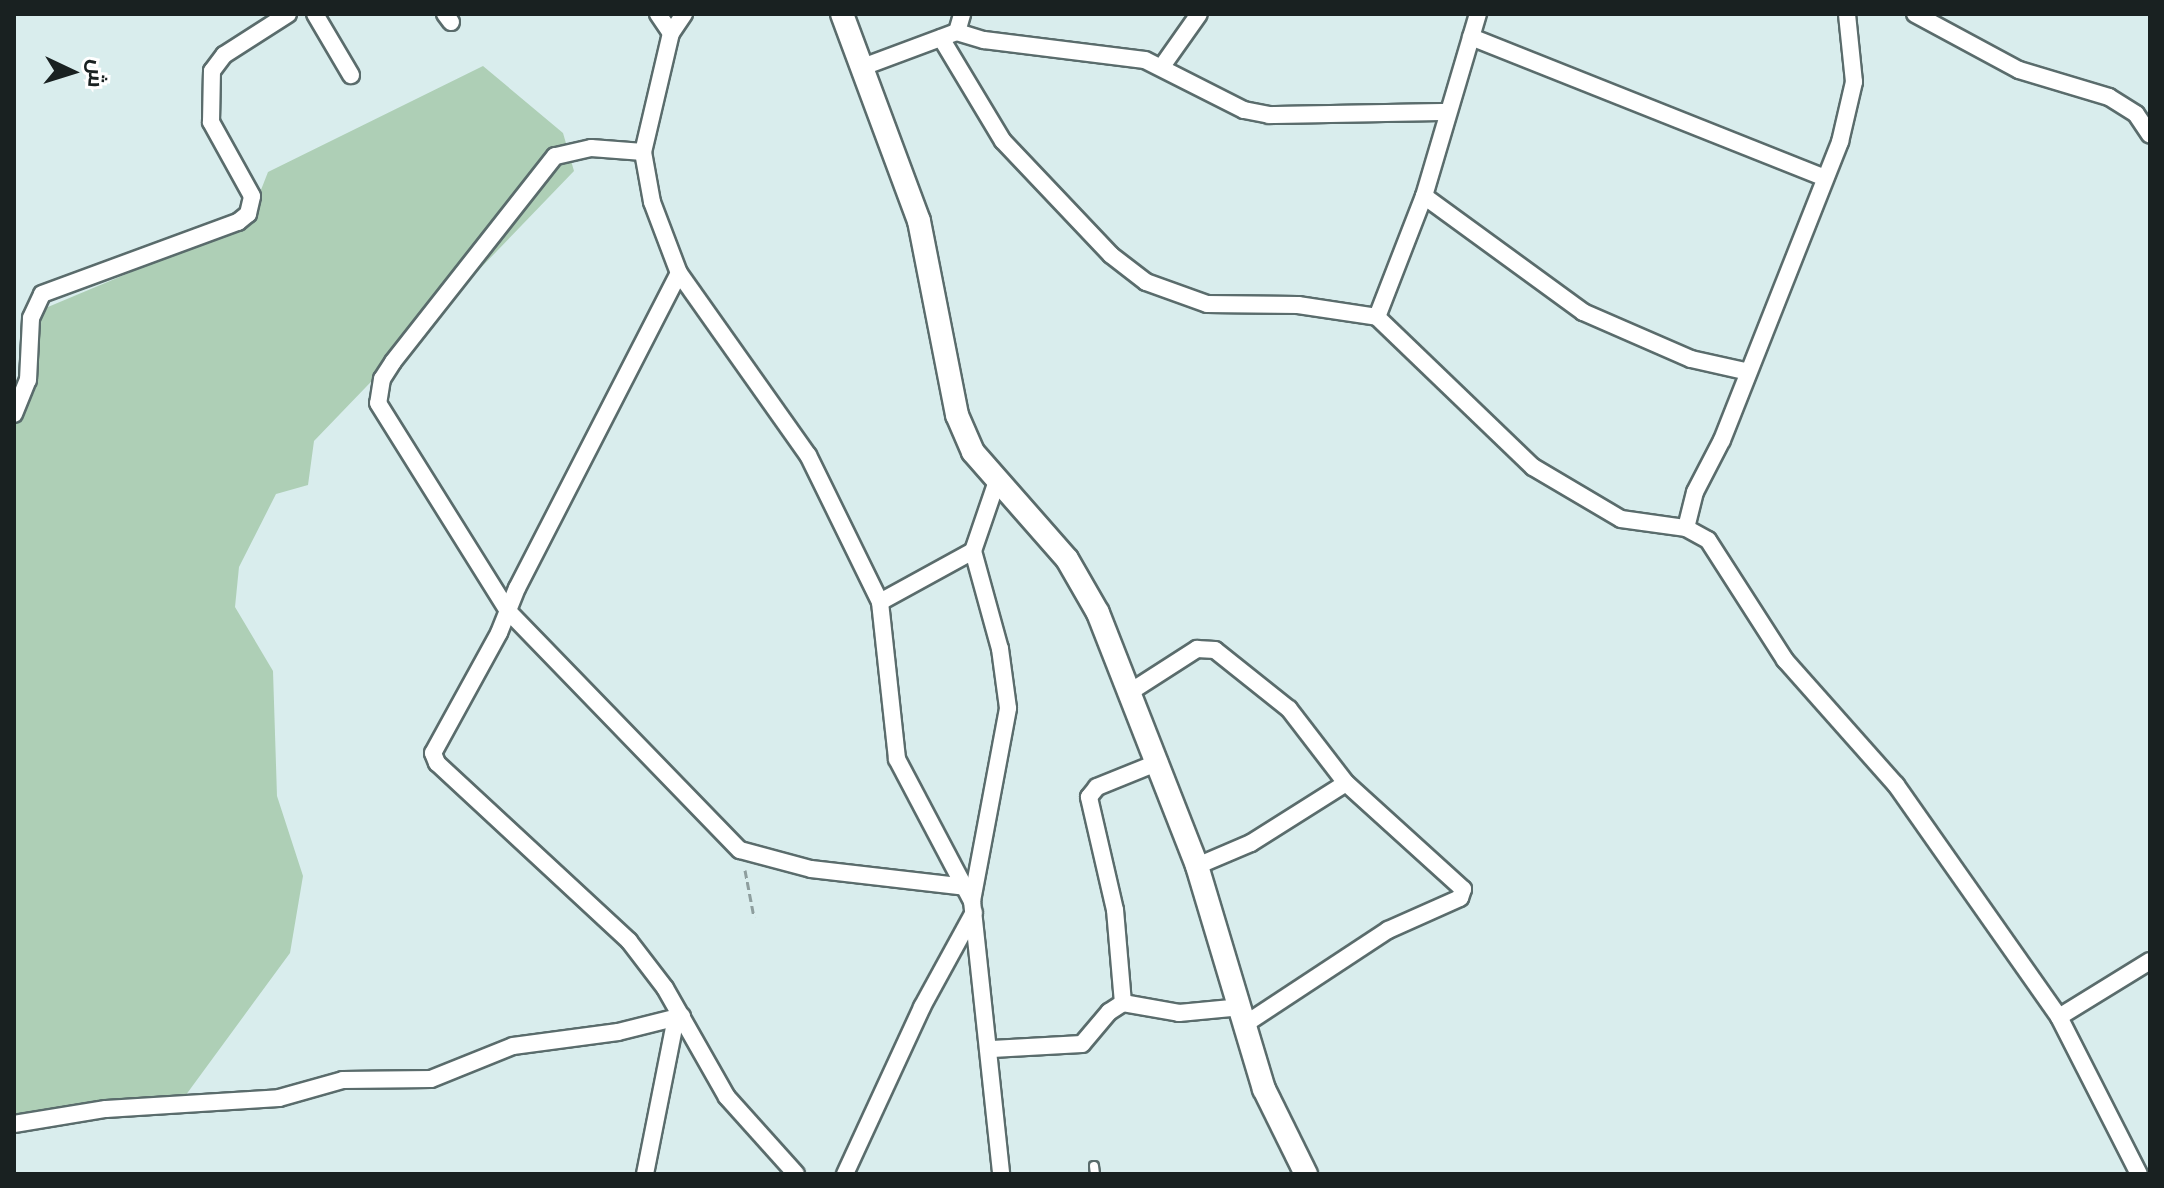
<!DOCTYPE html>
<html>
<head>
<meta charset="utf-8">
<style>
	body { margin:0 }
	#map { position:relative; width:2164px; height:1188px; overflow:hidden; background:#d9eded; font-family:Poppins,Cairo,sans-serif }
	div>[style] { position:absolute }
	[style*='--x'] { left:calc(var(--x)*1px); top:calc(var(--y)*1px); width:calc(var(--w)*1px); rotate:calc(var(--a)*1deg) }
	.green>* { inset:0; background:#aecfb6 }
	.path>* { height:3px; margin-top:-1.5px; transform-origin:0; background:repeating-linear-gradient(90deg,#8e9e9e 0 8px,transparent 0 12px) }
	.roads { filter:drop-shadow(2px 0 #5a6c6c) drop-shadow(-2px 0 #5a6c6c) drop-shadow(0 2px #5a6c6c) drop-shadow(0 -2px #5a6c6c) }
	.lane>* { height:8px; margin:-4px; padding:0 4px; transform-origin:4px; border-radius:4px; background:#fff }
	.street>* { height:16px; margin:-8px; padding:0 8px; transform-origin:8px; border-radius:8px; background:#fff }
	.secondary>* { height:22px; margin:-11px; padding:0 11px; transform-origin:11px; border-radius:11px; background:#fff }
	span { translate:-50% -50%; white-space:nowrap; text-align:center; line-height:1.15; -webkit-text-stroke:6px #fff; paint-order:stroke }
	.frame { position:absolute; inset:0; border:16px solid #192121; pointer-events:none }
	.north { position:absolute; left:32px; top:32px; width:80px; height:80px; -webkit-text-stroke:6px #fff; paint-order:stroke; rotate:94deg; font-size:22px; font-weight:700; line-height:32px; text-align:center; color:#192121 }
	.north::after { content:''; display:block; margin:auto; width:28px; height:36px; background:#192121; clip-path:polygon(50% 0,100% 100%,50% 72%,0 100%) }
</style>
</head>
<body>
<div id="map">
	<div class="green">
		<i style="clip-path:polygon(483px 66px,563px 133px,574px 171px,314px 441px,308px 485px,276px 494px,239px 567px,235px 607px,273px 671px,277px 796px,303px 876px,290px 953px,180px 1103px,14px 1120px,14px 429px,35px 356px,36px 312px,248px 223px,268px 172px)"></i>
	</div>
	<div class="path">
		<i style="--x:745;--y:870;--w:48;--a:79.2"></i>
	</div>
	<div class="roads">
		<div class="lane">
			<i style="--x:1094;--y:1166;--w:8;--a:83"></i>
		</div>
		<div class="street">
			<i style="--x:315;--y:14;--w:71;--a:59.5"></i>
			<i style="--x:445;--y:14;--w:10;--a:53"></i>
			<i style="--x:658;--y:14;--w:23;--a:56"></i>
			<i style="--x:684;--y:14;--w:23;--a:124"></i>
			<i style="--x:671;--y:33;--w:122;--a:103.2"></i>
			<i style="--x:643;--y:152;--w:51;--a:79.8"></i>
			<i style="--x:652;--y:202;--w:76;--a:69.2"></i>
			<i style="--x:679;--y:273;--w:223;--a:54.7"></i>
			<i style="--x:808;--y:455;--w:164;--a:63.9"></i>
			<i style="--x:1915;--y:14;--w:118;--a:28.3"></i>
			<i style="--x:2019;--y:70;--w:94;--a:16.7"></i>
			<i style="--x:2109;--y:97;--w:32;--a:32"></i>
			<i style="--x:2136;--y:114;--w:25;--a:56"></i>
			<i style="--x:957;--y:32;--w:19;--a:-74"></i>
			<i style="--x:1471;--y:37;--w:379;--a:21.7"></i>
			<i style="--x:941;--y:38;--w:120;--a:59"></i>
			<i style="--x:1003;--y:141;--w:157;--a:46.5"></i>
			<i style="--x:1111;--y:255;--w:44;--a:37.6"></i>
			<i style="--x:1146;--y:282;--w:65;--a:19.8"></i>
			<i style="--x:1207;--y:304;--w:91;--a:0.6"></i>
			<i style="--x:1298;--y:305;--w:80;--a:8.6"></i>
			<i style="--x:1377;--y:317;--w:216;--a:43.9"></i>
			<i style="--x:1533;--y:467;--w:102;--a:30.6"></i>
			<i style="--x:1621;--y:519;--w:66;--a:7.9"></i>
			<i style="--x:1686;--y:528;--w:25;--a:29"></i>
			<i style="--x:1708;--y:540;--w:143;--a:57.3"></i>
			<i style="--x:1785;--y:660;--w:167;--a:48.4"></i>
			<i style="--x:1896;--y:785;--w:284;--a:54.9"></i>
			<i style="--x:2059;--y:1017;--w:176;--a:63"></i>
			<i style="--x:1163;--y:65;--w:62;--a:-54.8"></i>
			<i style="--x:860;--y:68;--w:103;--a:-20.4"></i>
			<i style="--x:957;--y:32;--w:28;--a:17"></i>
			<i style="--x:984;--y:40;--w:162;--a:7.1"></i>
			<i style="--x:1145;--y:60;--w:111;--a:26.8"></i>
			<i style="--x:1244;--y:110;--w:25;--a:11"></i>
			<i style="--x:1269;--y:115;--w:178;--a:-1"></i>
			<i style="--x:643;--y:152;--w:52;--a:-175.6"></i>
			<i style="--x:591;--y:148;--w:37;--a:167"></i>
			<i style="--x:555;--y:156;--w:262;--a:128.2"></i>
			<i style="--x:393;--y:362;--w:20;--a:123"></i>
			<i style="--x:382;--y:379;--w:24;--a:99"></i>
			<i style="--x:378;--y:403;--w:245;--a:58"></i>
			<i style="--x:508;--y:611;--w:333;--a:45.9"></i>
			<i style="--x:740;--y:850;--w:73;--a:15"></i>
			<i style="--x:811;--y:869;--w:157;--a:6.6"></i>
			<i style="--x:1424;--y:196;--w:197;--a:36.1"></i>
			<i style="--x:1583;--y:312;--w:118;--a:23.5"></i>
			<i style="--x:1691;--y:359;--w:59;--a:12.6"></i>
			<i style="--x:679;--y:273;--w:354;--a:117.2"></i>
			<i style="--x:517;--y:588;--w:48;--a:111.8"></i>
			<i style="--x:499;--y:633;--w:137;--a:118.8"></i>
			<i style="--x:433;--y:753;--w:11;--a:68"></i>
			<i style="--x:437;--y:763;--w:262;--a:42.8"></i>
			<i style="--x:629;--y:941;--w:59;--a:52.5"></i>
			<i style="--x:665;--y:988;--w:125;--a:60.4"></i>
			<i style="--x:727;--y:1097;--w:103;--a:48.1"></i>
			<i style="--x:1377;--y:317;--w:130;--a:-68.8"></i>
			<i style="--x:1424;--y:196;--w:190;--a:-73.5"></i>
			<i style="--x:14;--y:414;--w:37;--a:-68"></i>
			<i style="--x:28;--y:380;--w:62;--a:-87.2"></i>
			<i style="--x:31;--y:318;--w:26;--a:-65"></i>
			<i style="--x:42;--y:294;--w:209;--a:-20.2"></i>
			<i style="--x:238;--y:222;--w:13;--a:-39"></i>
			<i style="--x:248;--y:214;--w:18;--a:-77"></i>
			<i style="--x:252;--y:196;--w:85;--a:-119"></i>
			<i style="--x:211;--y:122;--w:51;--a:-88.9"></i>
			<i style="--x:212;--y:71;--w:20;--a:-53"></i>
			<i style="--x:224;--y:55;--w:76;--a:-32.6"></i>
			<i style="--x:1686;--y:528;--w:37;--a:-76"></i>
			<i style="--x:1695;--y:492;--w:59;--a:-62.6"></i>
			<i style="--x:1722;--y:440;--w:321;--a:-68.4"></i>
			<i style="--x:1840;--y:142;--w:62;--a:-76.9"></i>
			<i style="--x:1854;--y:82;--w:68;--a:-95.9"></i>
			<i style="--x:973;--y:551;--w:106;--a:151.3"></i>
			<i style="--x:880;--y:602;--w:158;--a:83.8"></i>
			<i style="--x:897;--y:759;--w:161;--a:62.2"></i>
			<i style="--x:972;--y:901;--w:275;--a:83.9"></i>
			<i style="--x:1130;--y:692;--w:80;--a:-32.7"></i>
			<i style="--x:1197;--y:649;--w:18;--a:3"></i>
			<i style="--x:1215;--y:650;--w:95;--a:38.6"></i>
			<i style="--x:1289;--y:709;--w:93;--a:52.4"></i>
			<i style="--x:1346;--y:783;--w:158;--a:42.2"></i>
			<i style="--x:1463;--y:889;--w:9;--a:108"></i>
			<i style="--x:1460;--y:898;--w:79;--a:156"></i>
			<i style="--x:1388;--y:930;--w:169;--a:146.6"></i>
			<i style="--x:1197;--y:866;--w:59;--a:-23.1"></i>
			<i style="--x:1251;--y:843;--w:112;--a:-32.3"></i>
			<i style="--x:972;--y:901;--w:196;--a:-79.4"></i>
			<i style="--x:1008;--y:708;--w:60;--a:-97.7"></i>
			<i style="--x:1000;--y:649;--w:102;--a:-105.4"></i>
			<i style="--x:973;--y:551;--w:71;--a:-71.1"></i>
			<i style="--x:1123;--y:1003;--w:93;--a:-94.9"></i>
			<i style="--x:1115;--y:910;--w:116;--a:-103"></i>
			<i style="--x:1089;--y:797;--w:13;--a:-51"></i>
			<i style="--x:1097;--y:787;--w:67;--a:-22"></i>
			<i style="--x:2059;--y:1017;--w:107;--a:-31.6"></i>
			<i style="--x:992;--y:1049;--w:90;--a:-3.2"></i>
			<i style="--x:1082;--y:1044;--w:42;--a:-49.8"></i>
			<i style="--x:1109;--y:1012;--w:17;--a:-33"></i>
			<i style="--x:1123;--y:1003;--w:57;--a:10.1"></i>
			<i style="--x:1179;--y:1013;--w:63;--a:-5.4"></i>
			<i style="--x:14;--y:1124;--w:93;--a:-9.3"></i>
			<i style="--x:106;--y:1109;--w:173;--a:-3.6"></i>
			<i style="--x:279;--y:1098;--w:66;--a:-15.7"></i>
			<i style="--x:343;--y:1080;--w:88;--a:-0.7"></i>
			<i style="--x:431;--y:1079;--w:88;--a:-21.9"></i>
			<i style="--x:513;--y:1046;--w:106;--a:-7.6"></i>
			<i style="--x:618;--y:1032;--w:66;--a:-14"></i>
			<i style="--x:645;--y:1174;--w:159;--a:-78.8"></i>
			<i style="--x:845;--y:1174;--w:184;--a:-65.2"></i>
			<i style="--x:922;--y:1007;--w:108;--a:-61.3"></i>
		</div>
		<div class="secondary">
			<i style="--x:842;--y:14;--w:221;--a:69.6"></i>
			<i style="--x:919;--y:221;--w:198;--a:78.9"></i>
			<i style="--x:957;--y:415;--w:40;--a:66.6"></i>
			<i style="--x:973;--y:452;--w:142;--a:48.7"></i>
			<i style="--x:1067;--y:559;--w:62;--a:60.1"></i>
			<i style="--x:1098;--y:613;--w:272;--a:68.6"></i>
			<i style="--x:1197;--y:866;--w:233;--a:73.3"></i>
			<i style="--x:1264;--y:1089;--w:95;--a:63.7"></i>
		</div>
	</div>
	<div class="frame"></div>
	<div class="north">ش</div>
</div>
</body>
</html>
